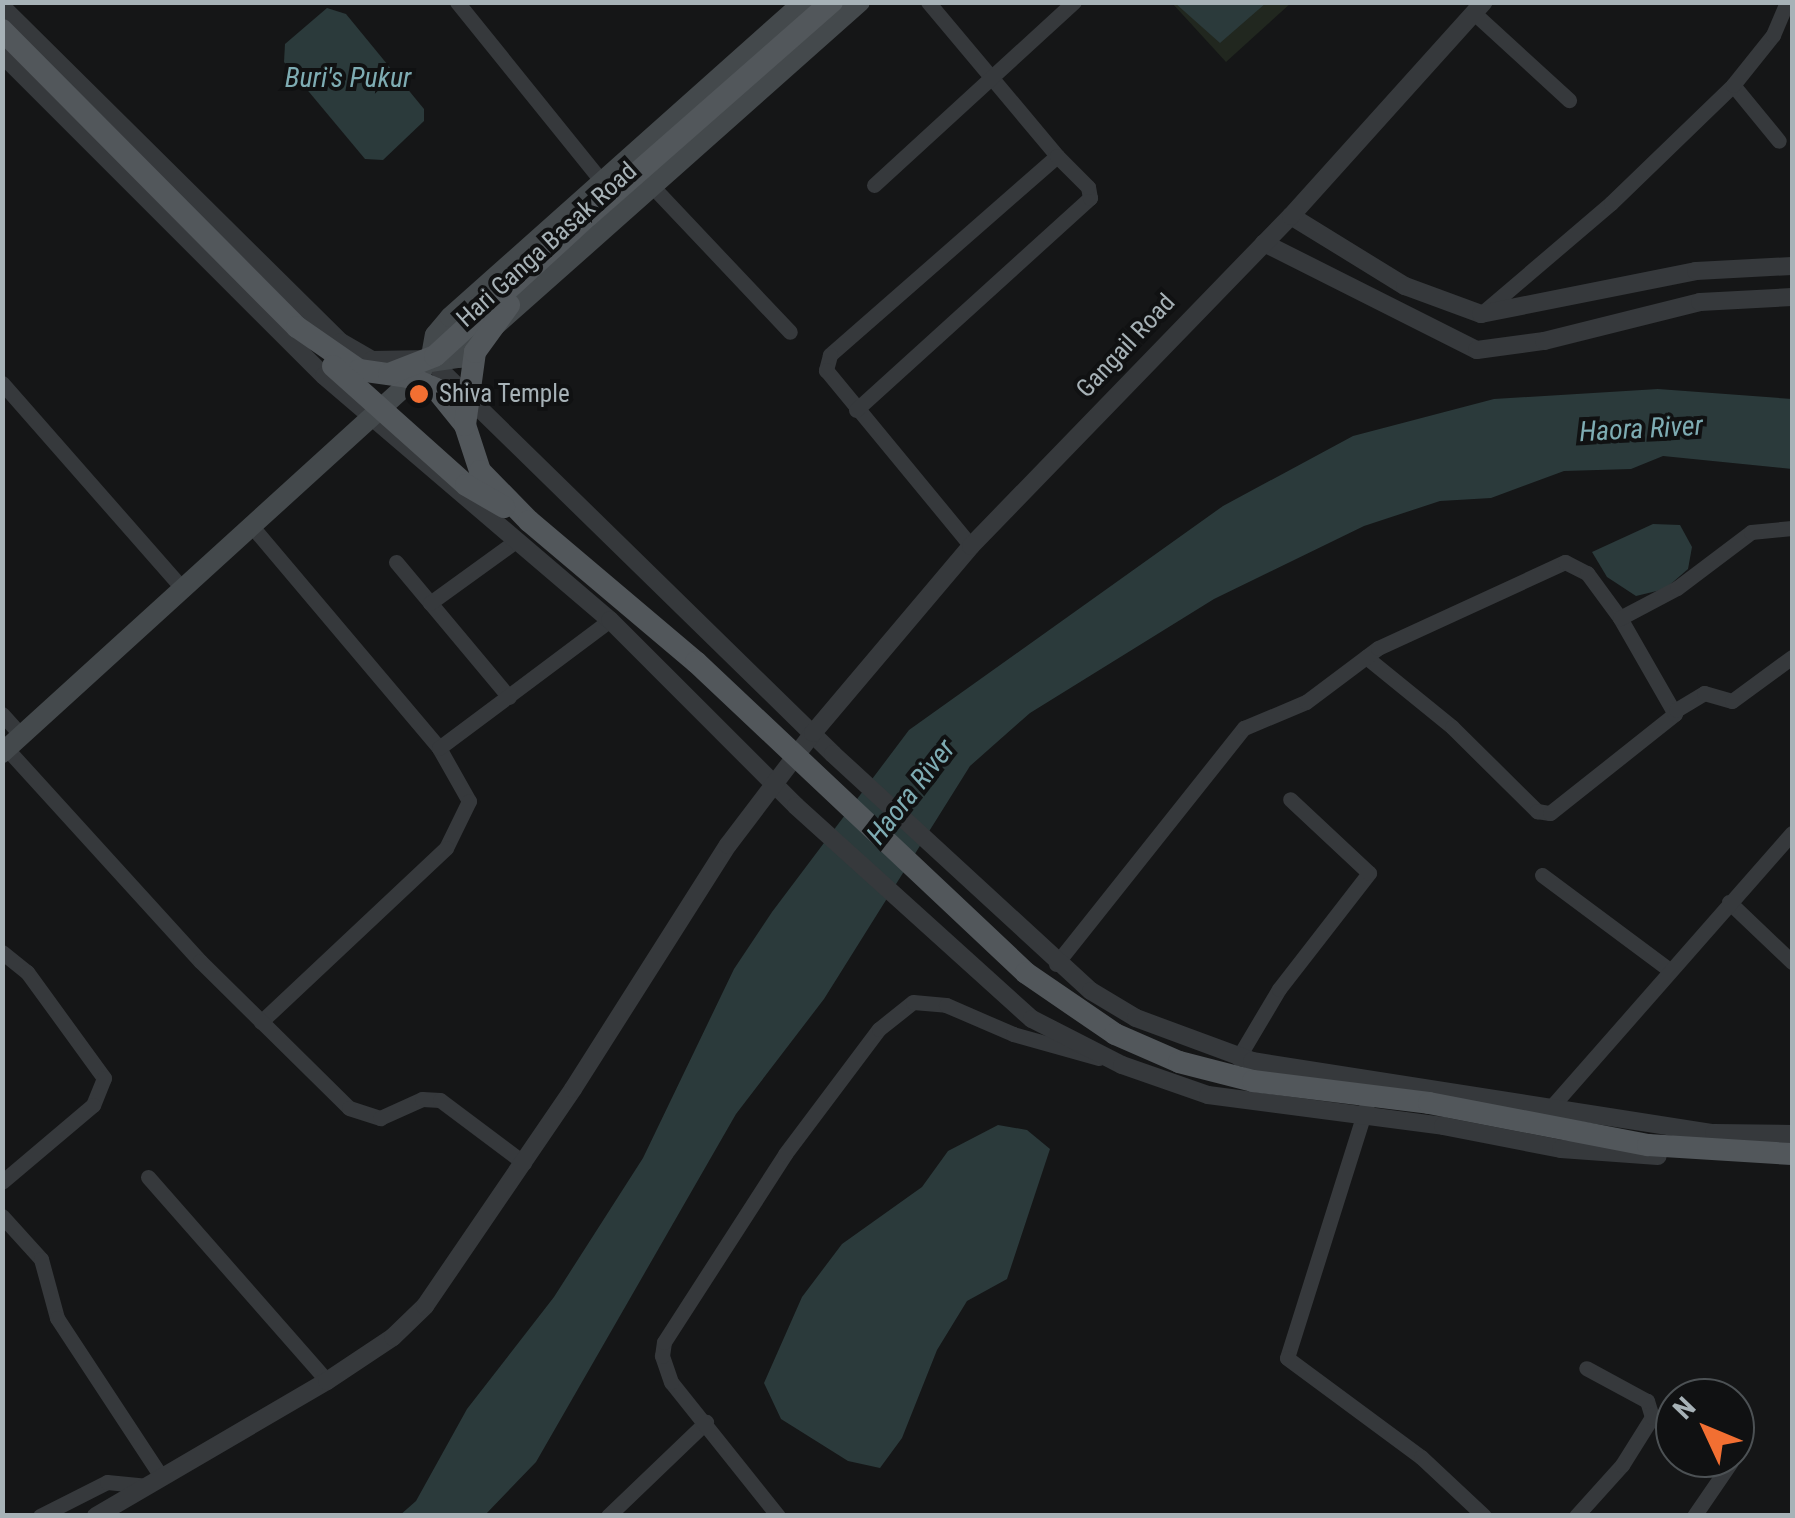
<!DOCTYPE html>
<html>
<head>
<meta charset="utf-8">
<style>
	body { margin:0 }
	#map { position:relative; width:1795px; height:1518px; overflow:hidden; background:#151617; font-family:"Roboto Condensed",sans-serif }
	div>[style] { position:absolute }
	[style*='--x'] { left:calc(var(--x)*1px); top:calc(var(--y)*1px); width:calc(var(--w)*1px); rotate:calc(var(--a)*1deg) }
	.green>* { inset:0; background:#21271f }
	.water>* { inset:0; background:#2b3a3b }
	.minor>* { height:15px; margin:-7.5px; padding:0 7.5px; transform-origin:7.5px; border-radius:7.5px; background:#36393c }
	.tertiary>* { height:18px; margin:-9px; padding:0 9px; transform-origin:9px; border-radius:9px; background:#36393c }
	.secondary>* { height:20px; margin:-10px; padding:0 10px; transform-origin:10px; border-radius:10px; background:#44494c }
	.primary>* { height:22px; margin:-11px; padding:0 11px; transform-origin:11px; border-radius:11px; background:#52575b }
	.primary-bridge>* { height:22px; margin:-11px; padding:0 11px; transform-origin:11px; border-radius:11px; background:#52575b }
	.dots>* { width:28px; height:28px; translate:-50% -50%; box-sizing:border-box; border:5px solid #101112; border-radius:50% }
	span { translate:-50% -50%; white-space:nowrap; text-align:center; line-height:1.15; -webkit-text-stroke:8px #101112; paint-order:stroke }
	.street-label { font-size:25px; color:#a7b2b7 }
	.poi-label { font-size:25px; color:#a7b2b7 }
	.left { translate:0 -50%; text-align:left }
	.water-label { font-size:28px; color:#7eacb3; font-style:italic }
	.frame { position:absolute; inset:0; border:5px solid #a7b2b7; pointer-events:none }
	.north { position:absolute; left:1655px; top:1378px; width:100px; height:100px; box-sizing:border-box; background:#101112; border:2px solid #4c5154; border-radius:50%; rotate:314deg; font-size:28px; font-weight:700; line-height:40px; text-align:center; color:#a7b2b7 }
	.north::after { content:''; display:block; margin:auto; width:35px; height:45px; background:#f26f32; clip-path:polygon(50% 0,100% 100%,50% 72%,0 100%) }
</style>
</head>
<body>
<div id="map">
	<div class="green">
		<i style="clip-path:polygon(1172px 3px,1291px 3px,1226px 62px)"></i>
	</div>
	<div class="water">
		<i style="clip-path:polygon(1175px 3px,1266px 3px,1220px 43px)"></i>
		<i style="clip-path:polygon(327px 8px,346px 14px,424px 109px,424px 121px,383px 160px,365px 159px,284px 62px,285px 44px)"></i>
		<i style="clip-path:polygon(1658px 389px,1792px 399px,1792px 469px,1663px 456px,1631px 469px,1564px 471px,1491px 498px,1440px 501px,1364px 526px,1214px 599px,1030px 713px,970px 766px,824px 999px,736px 1114px,536px 1462px,485px 1515px,399px 1516px,416px 1501px,467px 1409px,554px 1297px,643px 1158px,734px 969px,772px 912px,909px 730px,1223px 506px,1353px 436px,1494px 399px)"></i>
		<i style="clip-path:polygon(1653px 524px,1680px 525px,1692px 547px,1688px 569px,1665px 589px,1636px 596px,1607px 577px,1592px 552px)"></i>
		<i style="clip-path:polygon(998px 1125px,1027px 1130px,1050px 1149px,1007px 1279px,967px 1301px,937px 1350px,902px 1438px,880px 1468px,848px 1461px,781px 1419px,764px 1383px,802px 1297px,842px 1244px,922px 1187px,948px 1151px)"></i>
	</div>
	<div class="minor">
		<i style="--x:457;--y:2;--w:226;--a:51.1"></i>
		<i style="--x:928;--y:2;--w:201;--a:50"></i>
		<i style="--x:1057;--y:156;--w:302;--a:138.8"></i>
		<i style="--x:830;--y:355;--w:16;--a:105"></i>
		<i style="--x:826;--y:370;--w:228;--a:50.5"></i>
		<i style="--x:1474;--y:13;--w:129;--a:42.5"></i>
		<i style="--x:1733;--y:85;--w:72;--a:50.6"></i>
		<i style="--x:651;--y:185;--w:202;--a:46.6"></i>
		<i style="--x:874;--y:185;--w:271;--a:-42.5"></i>
		<i style="--x:1481;--y:314;--w:171;--a:-40.5"></i>
		<i style="--x:1611;--y:203;--w:170;--a:-44"></i>
		<i style="--x:1733;--y:85;--w:64;--a:-51.3"></i>
		<i style="--x:1773;--y:35;--w:36;--a:-67"></i>
		<i style="--x:2;--y:383;--w:273;--a:48.7"></i>
		<i style="--x:856;--y:410;--w:316;--a:-42.2"></i>
		<i style="--x:1090;--y:198;--w:11;--a:-100"></i>
		<i style="--x:1088;--y:187;--w:44;--a:-135"></i>
		<i style="--x:250;--y:524;--w:293;--a:49.8"></i>
		<i style="--x:439;--y:748;--w:61;--a:60.5"></i>
		<i style="--x:469;--y:801;--w:52;--a:116.1"></i>
		<i style="--x:446;--y:848;--w:254;--a:136.8"></i>
		<i style="--x:396;--y:562;--w:176;--a:50.1"></i>
		<i style="--x:430;--y:603;--w:107;--a:-35.9"></i>
		<i style="--x:1366;--y:657;--w:111;--a:39.1"></i>
		<i style="--x:1452;--y:727;--w:120;--a:44.7"></i>
		<i style="--x:1537;--y:811;--w:13;--a:9"></i>
		<i style="--x:1550;--y:813;--w:159;--a:-38.4"></i>
		<i style="--x:1675;--y:714;--w:111;--a:-119.8"></i>
		<i style="--x:1676;--y:710;--w:33;--a:-31"></i>
		<i style="--x:1704;--y:693;--w:29;--a:16"></i>
		<i style="--x:1732;--y:701;--w:74;--a:-36.3"></i>
		<i style="--x:2;--y:714;--w:30;--a:48"></i>
		<i style="--x:439;--y:748;--w:214;--a:-36.8"></i>
		<i style="--x:7;--y:749;--w:287;--a:47.7"></i>
		<i style="--x:200;--y:961;--w:209;--a:44.6"></i>
		<i style="--x:349;--y:1108;--w:33;--a:18"></i>
		<i style="--x:380;--y:1118;--w:46;--a:-24.3"></i>
		<i style="--x:422;--y:1099;--w:18;--a:3"></i>
		<i style="--x:440;--y:1100;--w:105;--a:36.9"></i>
		<i style="--x:1542;--y:875;--w:157;--a:36.7"></i>
		<i style="--x:1729;--y:902;--w:87;--a:43.6"></i>
		<i style="--x:2;--y:952;--w:32;--a:39"></i>
		<i style="--x:27;--y:972;--w:131;--a:54"></i>
		<i style="--x:104;--y:1078;--w:29;--a:112"></i>
		<i style="--x:93;--y:1105;--w:119;--a:139.8"></i>
		<i style="--x:1056;--y:964;--w:302;--a:-51.5"></i>
		<i style="--x:1244;--y:728;--w:67;--a:-22.8"></i>
		<i style="--x:1306;--y:702;--w:90;--a:-36.9"></i>
		<i style="--x:1378;--y:648;--w:206;--a:-24.7"></i>
		<i style="--x:1565;--y:562;--w:25;--a:27"></i>
		<i style="--x:1587;--y:573;--w:56;--a:53.7"></i>
		<i style="--x:1620;--y:618;--w:64;--a:-27.8"></i>
		<i style="--x:1677;--y:588;--w:93;--a:-37.1"></i>
		<i style="--x:1751;--y:532;--w:41;--a:-5.6"></i>
		<i style="--x:1238;--y:1058;--w:80;--a:-59.3"></i>
		<i style="--x:1279;--y:989;--w:147;--a:-52.2"></i>
		<i style="--x:1369;--y:873;--w:108;--a:-136.9"></i>
		<i style="--x:1367;--y:1104;--w:266;--a:107.5"></i>
		<i style="--x:1287;--y:1358;--w:167;--a:36.5"></i>
		<i style="--x:1421;--y:1457;--w:86;--a:43.1"></i>
		<i style="--x:1553;--y:1105;--w:362;--a:-48.7"></i>
		<i style="--x:148;--y:1177;--w:271;--a:48.7"></i>
		<i style="--x:2;--y:1216;--w:58;--a:47.8"></i>
		<i style="--x:41;--y:1259;--w:61;--a:74.8"></i>
		<i style="--x:57;--y:1318;--w:191;--a:56.7"></i>
		<i style="--x:40;--y:1516;--w:75;--a:-26.9"></i>
		<i style="--x:107;--y:1482;--w:41;--a:5.6"></i>
		<i style="--x:608;--y:1516;--w:136;--a:-43.8"></i>
		<i style="--x:778;--y:1516;--w:171;--a:-128.6"></i>
		<i style="--x:671;--y:1382;--w:28;--a:-109"></i>
		<i style="--x:662;--y:1356;--w:14;--a:-82"></i>
		<i style="--x:664;--y:1342;--w:224;--a:-57.2"></i>
		<i style="--x:785;--y:1154;--w:156;--a:-53.1"></i>
		<i style="--x:879;--y:1029;--w:43;--a:-38.5"></i>
		<i style="--x:913;--y:1002;--w:33;--a:5"></i>
		<i style="--x:946;--y:1005;--w:73;--a:23.4"></i>
		<i style="--x:1013;--y:1034;--w:89;--a:15.6"></i>
		<i style="--x:1576;--y:1516;--w:69;--a:-48"></i>
		<i style="--x:1622;--y:1465;--w:57;--a:-58"></i>
		<i style="--x:1652;--y:1417;--w:17;--a:-107"></i>
		<i style="--x:1647;--y:1401;--w:69;--a:-151.6"></i>
		<i style="--x:1694;--y:1516;--w:65;--a:-55.6"></i>
	</div>
	<div class="tertiary">
		<i style="--x:2;--y:7;--w:477;--a:44.7"></i>
		<i style="--x:341;--y:342;--w:36;--a:30"></i>
		<i style="--x:372;--y:360;--w:57;--a:-1"></i>
		<i style="--x:429;--y:359;--w:565;--a:44.35"></i>
		<i style="--x:833;--y:754;--w:350;--a:42.6"></i>
		<i style="--x:1091;--y:991;--w:52;--a:31"></i>
		<i style="--x:1136;--y:1018;--w:124;--a:20.3"></i>
		<i style="--x:1252;--y:1061;--w:468;--a:8.9"></i>
		<i style="--x:1714;--y:1133;--w:78;--a:0.7"></i>
		<i style="--x:2;--y:54;--w:455;--a:45"></i>
		<i style="--x:324;--y:376;--w:376;--a:40.5"></i>
		<i style="--x:610;--y:620;--w:263;--a:45"></i>
		<i style="--x:796;--y:806;--w:318;--a:42.1"></i>
		<i style="--x:1032;--y:1019;--w:101;--a:27.1"></i>
		<i style="--x:1122;--y:1065;--w:91;--a:19.2"></i>
		<i style="--x:1208;--y:1095;--w:237;--a:7.5"></i>
		<i style="--x:1443;--y:1126;--w:120;--a:11"></i>
		<i style="--x:1561;--y:1149;--w:97;--a:4.1"></i>
		<i style="--x:1291;--y:216;--w:134;--a:31.6"></i>
		<i style="--x:1405;--y:286;--w:81;--a:20.2"></i>
		<i style="--x:1481;--y:314;--w:219;--a:-11.3"></i>
		<i style="--x:1696;--y:271;--w:96;--a:-3"></i>
		<i style="--x:1264;--y:243;--w:238;--a:26.7"></i>
		<i style="--x:1477;--y:350;--w:68;--a:-7.7"></i>
		<i style="--x:1544;--y:341;--w:161;--a:-14"></i>
		<i style="--x:1700;--y:302;--w:92;--a:-3.1"></i>
		<i style="--x:96;--y:1516;--w:268;--a:-30.3"></i>
		<i style="--x:327;--y:1381;--w:79;--a:-33.7"></i>
		<i style="--x:393;--y:1337;--w:45;--a:-44.1"></i>
		<i style="--x:425;--y:1306;--w:263;--a:-55.7"></i>
		<i style="--x:573;--y:1089;--w:289;--a:-57.6"></i>
		<i style="--x:728;--y:845;--w:141;--a:-52.8"></i>
		<i style="--x:813;--y:733;--w:245;--a:-49.8"></i>
		<i style="--x:971;--y:546;--w:460;--a:-45.9"></i>
		<i style="--x:1291;--y:216;--w:288;--a:-48"></i>
	</div>
	<div class="secondary">
		<i style="--x:430;--y:362;--w:29;--a:-8"></i>
		<i style="--x:459;--y:358;--w:536;--a:-41.6"></i>
		<i style="--x:430;--y:362;--w:27;--a:-80"></i>
		<i style="--x:435;--y:335;--w:23;--a:-50"></i>
		<i style="--x:450;--y:317;--w:474;--a:-41.7"></i>
		<i style="--x:2;--y:753;--w:568;--a:-42.29"></i>
	</div>
	<div class="primary">
		<i style="--x:2;--y:30;--w:419;--a:45.2"></i>
		<i style="--x:588;--y:216;--w:325;--a:-41.3"></i>
	</div>
	<div class="primary-bridge">
		<i style="--x:297;--y:327;--w:75;--a:34.7"></i>
		<i style="--x:359;--y:370;--w:49;--a:8.1"></i>
		<i style="--x:408;--y:377;--w:30;--a:23"></i>
		<i style="--x:436;--y:389;--w:46;--a:51.1"></i>
		<i style="--x:465;--y:425;--w:48;--a:71.9"></i>
		<i style="--x:480;--y:471;--w:70;--a:45.6"></i>
		<i style="--x:529;--y:521;--w:219;--a:40.2"></i>
		<i style="--x:696;--y:662;--w:453;--a:43.3"></i>
		<i style="--x:1026;--y:973;--w:108;--a:34.4"></i>
		<i style="--x:1115;--y:1034;--w:70;--a:23.6"></i>
		<i style="--x:1179;--y:1062;--w:76;--a:14.4"></i>
		<i style="--x:1253;--y:1081;--w:177;--a:7.1"></i>
		<i style="--x:1429;--y:1103;--w:223;--a:10.9"></i>
		<i style="--x:1648;--y:1145;--w:144;--a:3.6"></i>
		<i style="--x:333;--y:366;--w:178;--a:41.8"></i>
		<i style="--x:466;--y:485;--w:44;--a:30.1"></i>
		<i style="--x:389;--y:374;--w:49;--a:-21.4"></i>
		<i style="--x:435;--y:356;--w:207;--a:-42.5"></i>
		<i style="--x:465;--y:425;--w:74;--a:-82.2"></i>
		<i style="--x:475;--y:352;--w:58;--a:-54.1"></i>
	</div>
	<div class="dots">
		<i style="left:419px;top:394px;background:#f26f32"></i>
	</div>
	<div class="street-label">
		<span style="left:547px;top:245px;rotate:-42deg">Hari Ganga Basak Road</span>
		<span style="left:1126px;top:346px;rotate:-47deg">Gangail Road</span>
	</div>
	<div class="poi-label">
		<span class="left" style="left:439px;top:394px">Shiva Temple</span>
	</div>
	<div class="water-label">
		<span style="left:348px;top:78px">Buri's Pukur</span>
		<span style="left:1641px;top:429px;rotate:-3deg">Haora River</span>
		<span style="left:911px;top:792px;rotate:-52deg">Haora River</span>
	</div>
	<div class="frame"></div>
	<div class="north">N</div>
</div>
</body>
</html>
